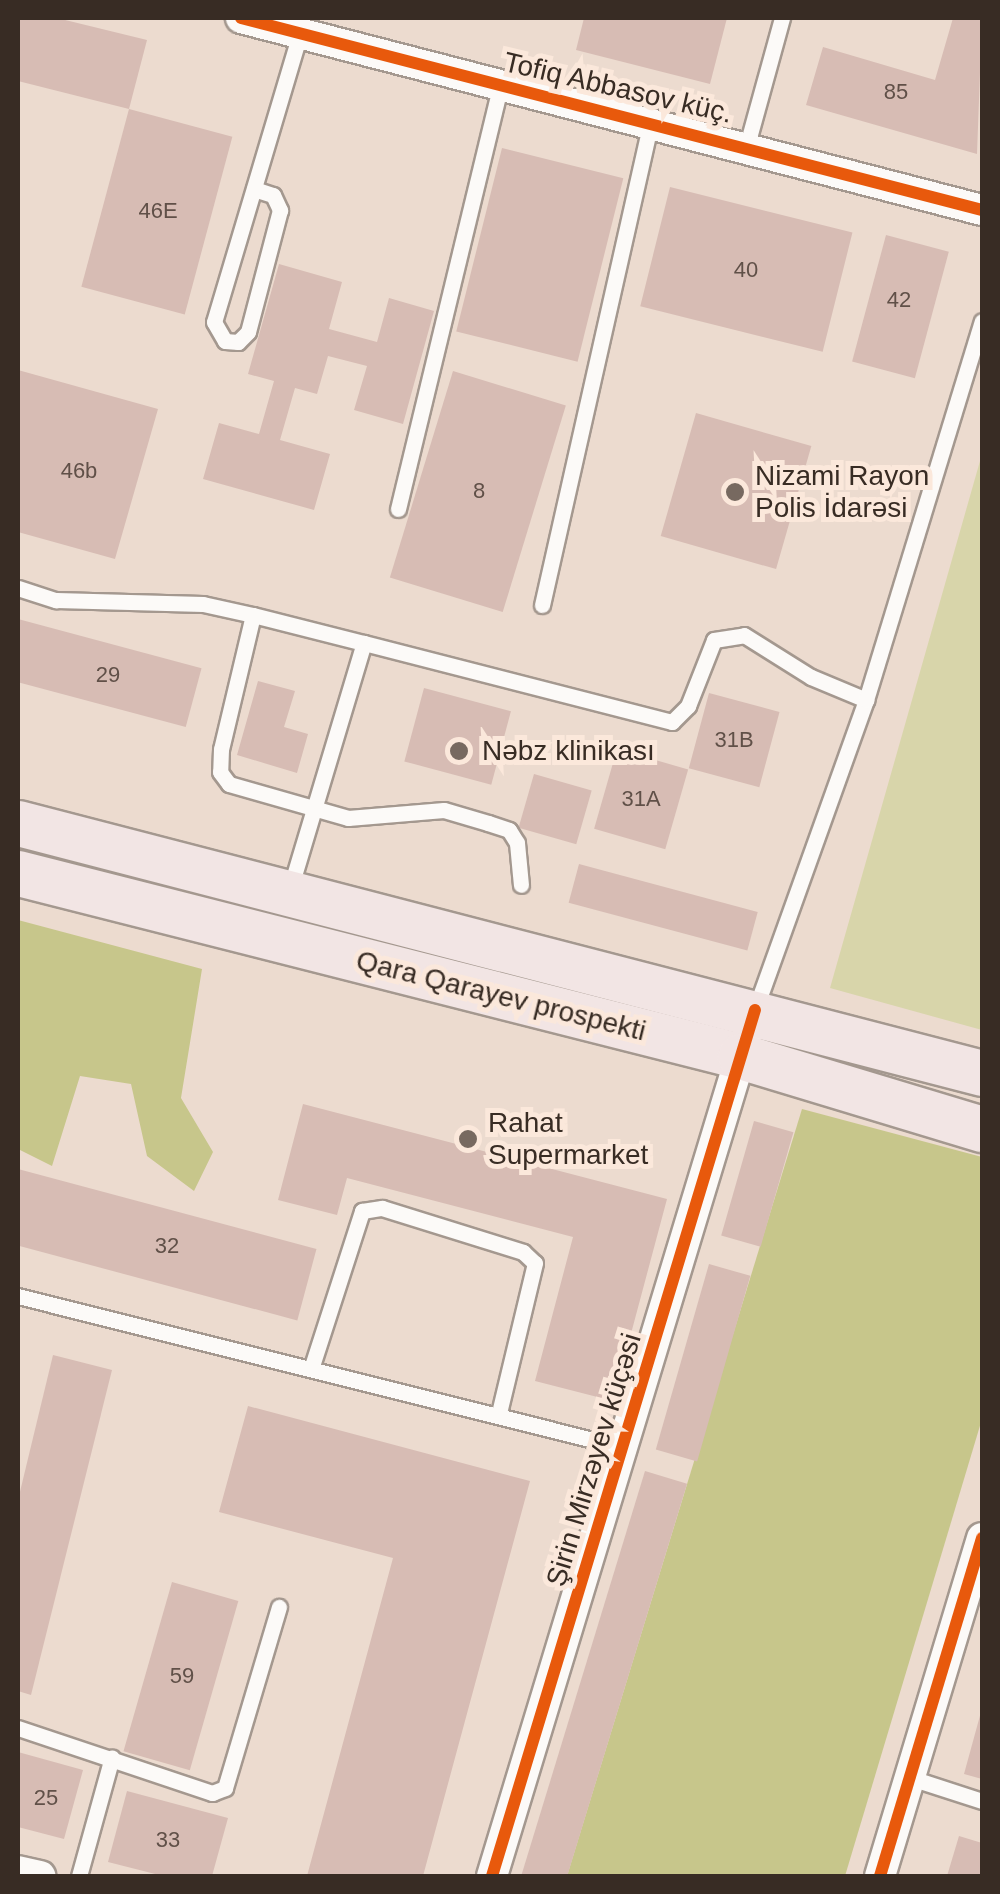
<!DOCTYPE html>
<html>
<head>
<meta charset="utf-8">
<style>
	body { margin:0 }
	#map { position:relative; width:1000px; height:1894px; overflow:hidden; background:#ecdbcf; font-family:Helvetica,sans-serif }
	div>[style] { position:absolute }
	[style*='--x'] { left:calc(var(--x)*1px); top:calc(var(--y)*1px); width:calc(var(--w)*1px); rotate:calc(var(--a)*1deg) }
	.green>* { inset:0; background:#d8d5aa }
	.forest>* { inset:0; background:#c7c68b }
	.building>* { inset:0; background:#d7bcb4; transform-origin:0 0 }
	.roads { filter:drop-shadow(2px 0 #a4988f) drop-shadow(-2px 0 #a4988f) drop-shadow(0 2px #a4988f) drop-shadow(0 -2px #a4988f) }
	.lane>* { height:15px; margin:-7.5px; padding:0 7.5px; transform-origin:7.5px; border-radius:7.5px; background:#fcfaf8 }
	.street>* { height:30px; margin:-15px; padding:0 15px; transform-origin:15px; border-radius:15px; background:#fcfaf8 }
	.primary>* { height:45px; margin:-22.5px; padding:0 22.5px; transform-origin:22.5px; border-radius:22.5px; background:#f2e5e4 }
	.cycleway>* { height:12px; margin:-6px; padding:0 6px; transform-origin:6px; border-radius:6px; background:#e8590c }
	.dots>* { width:28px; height:28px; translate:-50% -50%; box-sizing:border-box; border:5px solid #fbe8db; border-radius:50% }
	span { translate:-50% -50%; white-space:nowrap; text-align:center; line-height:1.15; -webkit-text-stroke:10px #fbe8db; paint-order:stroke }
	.number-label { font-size:22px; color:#605048 }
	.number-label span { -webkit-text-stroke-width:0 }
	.street-label { font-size:28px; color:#382c24 }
	.poi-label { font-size:28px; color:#382c24 }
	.left { translate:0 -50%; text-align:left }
	.frame { position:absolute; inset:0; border:20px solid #382c24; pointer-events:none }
</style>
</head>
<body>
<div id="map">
	<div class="green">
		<i style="clip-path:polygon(982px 454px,982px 1030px,830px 988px)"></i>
	</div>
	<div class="forest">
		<i style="clip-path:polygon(18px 920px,202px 969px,181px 1098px,213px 1152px,194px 1191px,147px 1156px,131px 1084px,80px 1076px,52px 1166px,18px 1149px)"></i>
		<i style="clip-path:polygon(802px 1109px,982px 1157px,982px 1419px,845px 1876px,567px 1876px)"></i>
	</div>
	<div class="building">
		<i style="clip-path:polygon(18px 18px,57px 18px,147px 40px,129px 109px,18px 81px)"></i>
		<i style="clip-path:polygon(584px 18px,727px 18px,710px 84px,576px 50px)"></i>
		<i style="clip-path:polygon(953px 18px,982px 18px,977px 154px,806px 105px,823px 47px,935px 80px)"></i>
		<i style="left:129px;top:109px;width:107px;height:184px;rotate:15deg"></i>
		<i style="left:502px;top:148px;width:125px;height:189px;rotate:14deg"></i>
		<i style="left:670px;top:187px;width:188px;height:123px;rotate:14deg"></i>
		<i style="left:886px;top:235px;width:65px;height:131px;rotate:15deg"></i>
		<i style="clip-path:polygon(279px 264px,342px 282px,329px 329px,377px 342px,389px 298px,434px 311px,403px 424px,354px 410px,367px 366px,328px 356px,317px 394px,295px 388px,280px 440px,330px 454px,314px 510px,203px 479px,219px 423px,259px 434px,274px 381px,248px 374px)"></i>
		<i style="clip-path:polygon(18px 370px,158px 409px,115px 559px,18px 532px)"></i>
		<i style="left:453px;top:371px;width:118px;height:216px;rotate:17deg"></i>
		<i style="left:696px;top:413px;width:120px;height:128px;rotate:16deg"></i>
		<i style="left:18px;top:619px;width:190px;height:61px;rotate:15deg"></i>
		<i style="clip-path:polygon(258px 681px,295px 691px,284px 727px,308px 734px,297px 773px,237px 755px)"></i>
		<i style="left:424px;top:688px;width:90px;height:76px;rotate:15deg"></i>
		<i style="left:709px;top:693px;width:73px;height:78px;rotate:15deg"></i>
		<i style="left:617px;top:749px;width:74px;height:83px;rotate:16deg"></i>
		<i style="left:534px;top:774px;width:60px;height:56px;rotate:16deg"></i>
		<i style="left:579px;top:864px;width:185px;height:40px;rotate:15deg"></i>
		<i style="clip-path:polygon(303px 1104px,667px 1199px,613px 1401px,535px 1381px,573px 1237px,347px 1178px,337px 1215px,278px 1200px)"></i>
		<i style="left:754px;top:1121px;width:41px;height:119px;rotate:16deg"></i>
		<i style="left:18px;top:1169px;width:309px;height:74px;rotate:15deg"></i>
		<i style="left:709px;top:1264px;width:43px;height:193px;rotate:16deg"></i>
		<i style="clip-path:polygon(53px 1355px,112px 1370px,31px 1695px,18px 1691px,18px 1500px)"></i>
		<i style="clip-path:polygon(248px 1406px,530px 1481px,423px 1876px,307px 1876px,393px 1558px,219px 1512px)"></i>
		<i style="left:645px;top:1471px;width:44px;height:423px;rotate:17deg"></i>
		<i style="left:172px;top:1582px;width:69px;height:176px;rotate:16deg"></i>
		<i style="clip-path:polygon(981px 1712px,982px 1712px,982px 1779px,964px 1774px)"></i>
		<i style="clip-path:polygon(18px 1752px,83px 1770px,64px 1839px,18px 1827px)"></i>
		<i style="clip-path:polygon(127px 1791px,228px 1818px,212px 1876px,163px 1876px,108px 1862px)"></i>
		<i style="clip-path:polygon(959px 1836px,982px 1843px,982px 1876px,947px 1876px)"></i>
	</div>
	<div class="roads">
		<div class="lane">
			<i style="--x:747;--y:145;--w:132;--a:-74.6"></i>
			<i style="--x:254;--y:189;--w:20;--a:18"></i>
			<i style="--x:273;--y:195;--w:17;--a:65"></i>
			<i style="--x:280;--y:210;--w:126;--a:104.7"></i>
			<i style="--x:248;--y:332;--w:14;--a:135"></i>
			<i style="--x:238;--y:342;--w:13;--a:-176"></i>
			<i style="--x:225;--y:341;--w:22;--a:-120"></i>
			<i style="--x:214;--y:322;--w:302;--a:-73.4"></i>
			<i style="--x:398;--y:509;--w:435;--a:-76.4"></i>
			<i style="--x:18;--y:588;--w:40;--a:18"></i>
			<i style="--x:56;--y:600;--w:147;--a:1.6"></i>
			<i style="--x:203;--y:604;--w:51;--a:12.4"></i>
			<i style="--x:253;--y:615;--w:138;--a:103.4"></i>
			<i style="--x:221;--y:749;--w:23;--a:92"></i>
			<i style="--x:220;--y:772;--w:15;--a:53"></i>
			<i style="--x:229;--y:784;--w:124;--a:15.9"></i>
			<i style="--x:348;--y:818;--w:96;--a:-4.8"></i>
			<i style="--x:444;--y:810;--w:46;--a:16.5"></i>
			<i style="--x:488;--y:823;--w:22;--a:18"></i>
			<i style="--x:509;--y:830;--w:15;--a:58"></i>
			<i style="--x:517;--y:843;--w:42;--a:84.6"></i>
			<i style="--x:542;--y:605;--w:495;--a:-77.3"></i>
			<i style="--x:253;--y:615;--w:114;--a:14.2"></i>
			<i style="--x:290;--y:889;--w:257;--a:-73.3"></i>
			<i style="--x:364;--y:643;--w:318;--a:14.4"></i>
			<i style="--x:672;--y:722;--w:23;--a:-45"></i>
			<i style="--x:688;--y:706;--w:71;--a:-68.5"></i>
			<i style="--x:714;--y:640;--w:30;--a:-9"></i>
			<i style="--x:744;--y:635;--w:79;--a:32.1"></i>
			<i style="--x:811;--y:677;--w:60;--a:22.7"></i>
			<i style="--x:755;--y:1010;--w:329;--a:-70.3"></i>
			<i style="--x:866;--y:700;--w:396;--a:-73"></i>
			<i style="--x:18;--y:1296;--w:626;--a:14.06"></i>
			<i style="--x:312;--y:1366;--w:163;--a:-72.1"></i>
			<i style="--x:362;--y:1211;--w:20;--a:-9"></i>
			<i style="--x:382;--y:1208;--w:148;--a:17.3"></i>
			<i style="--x:523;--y:1252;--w:16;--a:43"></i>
			<i style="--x:535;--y:1263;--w:154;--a:103.5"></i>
			<i style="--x:18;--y:1728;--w:205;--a:18.5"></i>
			<i style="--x:212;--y:1793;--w:14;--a:-21"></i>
			<i style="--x:225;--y:1788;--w:189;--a:-73.4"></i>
			<i style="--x:911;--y:1778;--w:75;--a:17.9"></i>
			<i style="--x:79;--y:1876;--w:123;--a:-74.5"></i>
		</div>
		<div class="street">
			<i style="--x:241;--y:18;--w:765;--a:14.53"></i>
			<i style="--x:18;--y:1871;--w:23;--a:13"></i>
			<i style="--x:492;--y:1876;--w:872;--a:-73.12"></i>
			<i style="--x:880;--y:1876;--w:353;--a:-73.2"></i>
		</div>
		<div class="primary">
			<i style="--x:18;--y:823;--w:996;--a:14.54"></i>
			<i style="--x:18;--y:873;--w:745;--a:14.22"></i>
			<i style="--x:740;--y:1056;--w:253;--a:16.8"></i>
		</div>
	</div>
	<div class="cycleway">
		<i style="--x:241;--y:18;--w:765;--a:14.53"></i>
		<i style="--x:492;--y:1876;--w:905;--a:-73.11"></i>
		<i style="--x:880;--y:1876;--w:353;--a:-73.2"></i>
	</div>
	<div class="dots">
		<i style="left:735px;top:492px;background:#776960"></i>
		<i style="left:459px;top:751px;background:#776960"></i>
		<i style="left:468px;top:1139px;background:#776960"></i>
	</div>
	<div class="number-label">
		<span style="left:896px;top:92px">85</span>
		<span style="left:158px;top:211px">46E</span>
		<span style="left:746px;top:270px">40</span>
		<span style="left:899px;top:300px">42</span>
		<span style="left:79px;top:471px">46b</span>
		<span style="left:479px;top:491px">8</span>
		<span style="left:108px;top:675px">29</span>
		<span style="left:734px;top:740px">31B</span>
		<span style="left:641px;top:799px">31A</span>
		<span style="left:167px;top:1246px">32</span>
		<span style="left:182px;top:1676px">59</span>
		<span style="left:46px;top:1798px">25</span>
		<span style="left:168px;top:1840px">33</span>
	</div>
	<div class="street-label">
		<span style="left:618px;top:88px;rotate:13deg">Tofiq Abbasov küç.</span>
		<span style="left:501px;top:996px;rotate:14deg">Qara Qarayev prospekti</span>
		<span style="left:594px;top:1460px;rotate:-73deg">Şirin Mirzəyev küçəsi</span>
	</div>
	<div class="poi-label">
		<span class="left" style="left:755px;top:492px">Nizami Rayon<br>Polis İdarəsi</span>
		<span class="left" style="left:482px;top:751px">Nəbz klinikası</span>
		<span class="left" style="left:488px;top:1139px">Rahat<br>Supermarket</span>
	</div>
	<div class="frame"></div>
</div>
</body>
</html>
